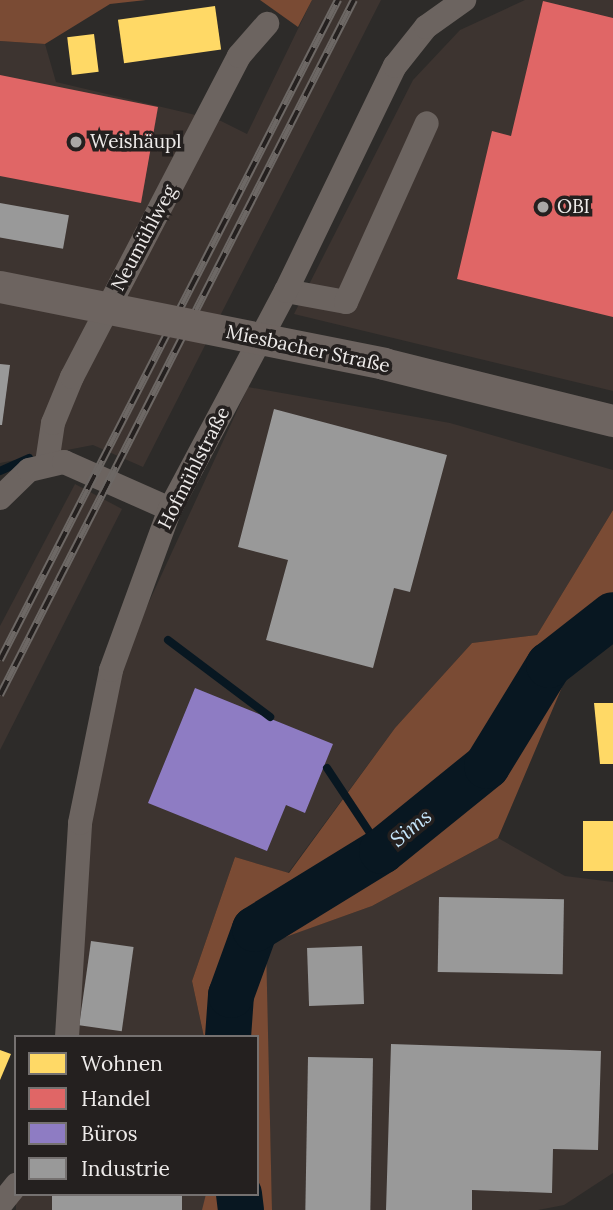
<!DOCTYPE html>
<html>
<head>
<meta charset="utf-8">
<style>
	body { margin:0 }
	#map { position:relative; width:613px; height:1210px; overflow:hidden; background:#2d2b29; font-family:Lora,serif }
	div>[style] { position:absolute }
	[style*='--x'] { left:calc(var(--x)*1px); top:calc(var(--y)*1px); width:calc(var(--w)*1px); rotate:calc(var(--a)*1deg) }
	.built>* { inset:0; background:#3d3430; transform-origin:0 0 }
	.forest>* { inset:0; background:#7a4b34 }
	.homes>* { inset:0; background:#ffd966; transform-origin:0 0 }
	.shops>* { inset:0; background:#e06666 }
	.offices>* { inset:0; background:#8e7cc3 }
	.industry>* { inset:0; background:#999; transform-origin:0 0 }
	.stream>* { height:8px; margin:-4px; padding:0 4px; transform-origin:4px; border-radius:4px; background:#081721 }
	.river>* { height:46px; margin:-23px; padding:0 23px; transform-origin:23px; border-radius:23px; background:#081721 }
	.minor>* { height:24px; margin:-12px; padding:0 12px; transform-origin:12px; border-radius:12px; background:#6c6460 }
	.rail>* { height:8px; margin-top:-4px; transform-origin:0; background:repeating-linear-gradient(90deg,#24201f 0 16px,#6d6865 0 32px); box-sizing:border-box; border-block:2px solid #6d6865 }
	.major-bridge>* { height:32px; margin:-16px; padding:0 16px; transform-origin:16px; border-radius:16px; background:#6d6460 }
	.dots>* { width:19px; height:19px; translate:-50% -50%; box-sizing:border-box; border:4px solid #24201f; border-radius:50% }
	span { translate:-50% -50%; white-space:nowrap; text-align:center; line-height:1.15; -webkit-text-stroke:7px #24201f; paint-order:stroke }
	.poi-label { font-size:19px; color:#eeebea }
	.left { translate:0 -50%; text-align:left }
	.street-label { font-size:19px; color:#eeebea }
	.water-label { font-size:21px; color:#c5e5fa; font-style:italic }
	.legend { position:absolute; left:14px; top:1035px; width:245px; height:161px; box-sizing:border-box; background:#24201f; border:2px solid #757170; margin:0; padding:9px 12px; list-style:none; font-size:21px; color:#eeebea }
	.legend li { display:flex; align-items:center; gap:14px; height:35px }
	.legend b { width:35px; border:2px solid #757170 }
</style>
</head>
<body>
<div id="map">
	<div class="built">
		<i style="clip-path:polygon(312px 0,381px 0,143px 467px,93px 445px,0 463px,0 41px,45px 44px,56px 82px,221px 121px,247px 134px)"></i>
		<i style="clip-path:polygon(525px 0,613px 0,613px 391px,294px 314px,413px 80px,460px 30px)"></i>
		<i style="clip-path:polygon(248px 387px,450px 423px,613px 470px,613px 510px,537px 635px,472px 643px,395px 728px,288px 873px,235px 857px,192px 981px,204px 1037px,58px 1037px,63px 959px,119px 667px)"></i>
		<i style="clip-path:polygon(75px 484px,122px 509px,0 750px,0 626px)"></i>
		<i style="clip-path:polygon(498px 838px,565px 876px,613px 882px,613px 1173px,564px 1205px,538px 1210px,272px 1210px,265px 944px,372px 906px)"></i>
		<i style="left:16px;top:1194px;width:190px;height:22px"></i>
	</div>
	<div class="forest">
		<i style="clip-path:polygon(0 0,146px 0,110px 4px,45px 44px,0 41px)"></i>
		<i style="clip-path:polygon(260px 0,312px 0,298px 27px)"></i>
		<i style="clip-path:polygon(613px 510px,613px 597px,593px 614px,498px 838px,372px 906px,266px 944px,272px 1210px,202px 1210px,206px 1194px,257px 1194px,257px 1037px,204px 1037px,192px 981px,235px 857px,289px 873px,395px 728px,472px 643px,537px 635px)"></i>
	</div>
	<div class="homes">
		<i style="left:215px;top:6px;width:44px;height:98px;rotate:82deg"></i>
		<i style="left:94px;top:34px;width:38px;height:27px;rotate:83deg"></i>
		<i style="clip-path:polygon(594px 703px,613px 703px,613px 764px,600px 764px)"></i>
		<i style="left:583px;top:821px;width:30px;height:50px"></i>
		<i style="clip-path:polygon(0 1050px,11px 1054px,0 1080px)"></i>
	</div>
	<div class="shops">
		<i style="clip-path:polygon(543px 1px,613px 18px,613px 317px,457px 279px,492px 131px,511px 136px)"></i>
		<i style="clip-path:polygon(0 75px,158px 107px,141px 203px,0 176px)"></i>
	</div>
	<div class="offices">
		<i style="clip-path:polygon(195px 688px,333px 744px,305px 813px,286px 805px,267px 851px,148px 803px)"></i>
	</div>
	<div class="industry">
		<i style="left:0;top:203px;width:70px;height:34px;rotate:10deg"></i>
		<i style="clip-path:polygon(0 364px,10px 365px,2px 425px,0 425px)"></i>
		<i style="clip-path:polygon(274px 409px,447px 455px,410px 592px,394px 588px,373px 668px,266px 640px,288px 560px,238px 547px)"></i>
		<i style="left:439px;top:897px;width:125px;height:75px;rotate:1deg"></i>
		<i style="left:91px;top:941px;width:43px;height:85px;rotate:8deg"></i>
		<i style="left:362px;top:946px;width:58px;height:55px;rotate:88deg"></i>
		<i style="clip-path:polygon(391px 1044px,601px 1051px,598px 1150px,553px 1149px,552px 1193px,472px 1190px,472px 1210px,386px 1210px)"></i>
		<i style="left:308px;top:1057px;width:65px;height:153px;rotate:1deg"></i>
		<i style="left:52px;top:1194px;width:130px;height:17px"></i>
	</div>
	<div class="stream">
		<i style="--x:0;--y:471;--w:32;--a:-24"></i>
		<i style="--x:168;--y:640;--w:128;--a:37"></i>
		<i style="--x:327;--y:768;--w:100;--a:56.5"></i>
	</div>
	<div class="river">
		<i style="--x:228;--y:1037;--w:42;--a:-85.9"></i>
		<i style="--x:231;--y:995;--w:70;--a:-70"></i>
		<i style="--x:255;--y:929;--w:149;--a:-31.6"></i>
		<i style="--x:382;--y:851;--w:135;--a:-39"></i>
		<i style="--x:487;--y:766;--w:119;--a:-58.5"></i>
		<i style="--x:549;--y:665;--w:81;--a:-38"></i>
		<i style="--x:239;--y:1194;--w:16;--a:83"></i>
	</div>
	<div class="minor">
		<i style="--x:286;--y:291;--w:61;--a:10.4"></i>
		<i style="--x:346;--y:302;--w:196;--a:-65.7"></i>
		<i style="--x:47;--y:463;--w:40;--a:-81.5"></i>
		<i style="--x:53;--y:423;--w:50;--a:-67.6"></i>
		<i style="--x:72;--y:377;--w:362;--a:-62.5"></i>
		<i style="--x:239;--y:56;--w:43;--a:-48.8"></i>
		<i style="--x:0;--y:498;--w:40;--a:-44"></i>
		<i style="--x:29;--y:470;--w:36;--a:-13"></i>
		<i style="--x:64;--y:462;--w:116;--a:23.9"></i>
		<i style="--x:67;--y:1037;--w:214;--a:-86.5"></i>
		<i style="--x:80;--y:823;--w:156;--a:-78.5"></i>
		<i style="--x:111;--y:670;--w:171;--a:-69.9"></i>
		<i style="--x:170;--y:509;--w:247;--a:-62"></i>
		<i style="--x:286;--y:291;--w:250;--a:-64.2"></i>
		<i style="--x:395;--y:66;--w:50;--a:-51.5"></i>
		<i style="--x:426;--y:27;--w:47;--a:-35.4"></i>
		<i style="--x:0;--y:1205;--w:26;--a:-51"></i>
	</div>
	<div class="rail">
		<i style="--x:0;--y:660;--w:742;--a:-62.88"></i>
		<i style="--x:0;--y:695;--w:780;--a:-63.01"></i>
	</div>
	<div class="major-bridge">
		<i style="--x:0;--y:287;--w:392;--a:11.3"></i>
		<i style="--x:384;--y:364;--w:236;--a:14"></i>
	</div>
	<div class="dots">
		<i style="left:76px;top:142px;background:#aaa8a6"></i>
		<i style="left:543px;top:207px;background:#aaa8a6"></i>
	</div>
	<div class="poi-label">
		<span class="left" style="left:90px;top:142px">Weishäupl</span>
		<span class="left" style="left:557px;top:207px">OBI</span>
	</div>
	<div class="street-label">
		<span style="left:144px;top:238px;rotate:-62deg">Neumühlweg</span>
		<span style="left:308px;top:349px;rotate:12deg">Miesbacher Straße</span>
		<span style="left:194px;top:468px;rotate:-63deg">Hofmühlstraße</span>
	</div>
	<div class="water-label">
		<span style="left:411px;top:828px;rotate:-39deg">Sims</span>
	</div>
	<ul class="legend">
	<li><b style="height:19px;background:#ffd966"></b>Wohnen</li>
	<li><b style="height:19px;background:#e06666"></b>Handel</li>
	<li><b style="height:19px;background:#8e7cc3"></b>Büros</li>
	<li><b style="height:19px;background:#999"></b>Industrie</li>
	</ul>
</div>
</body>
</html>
